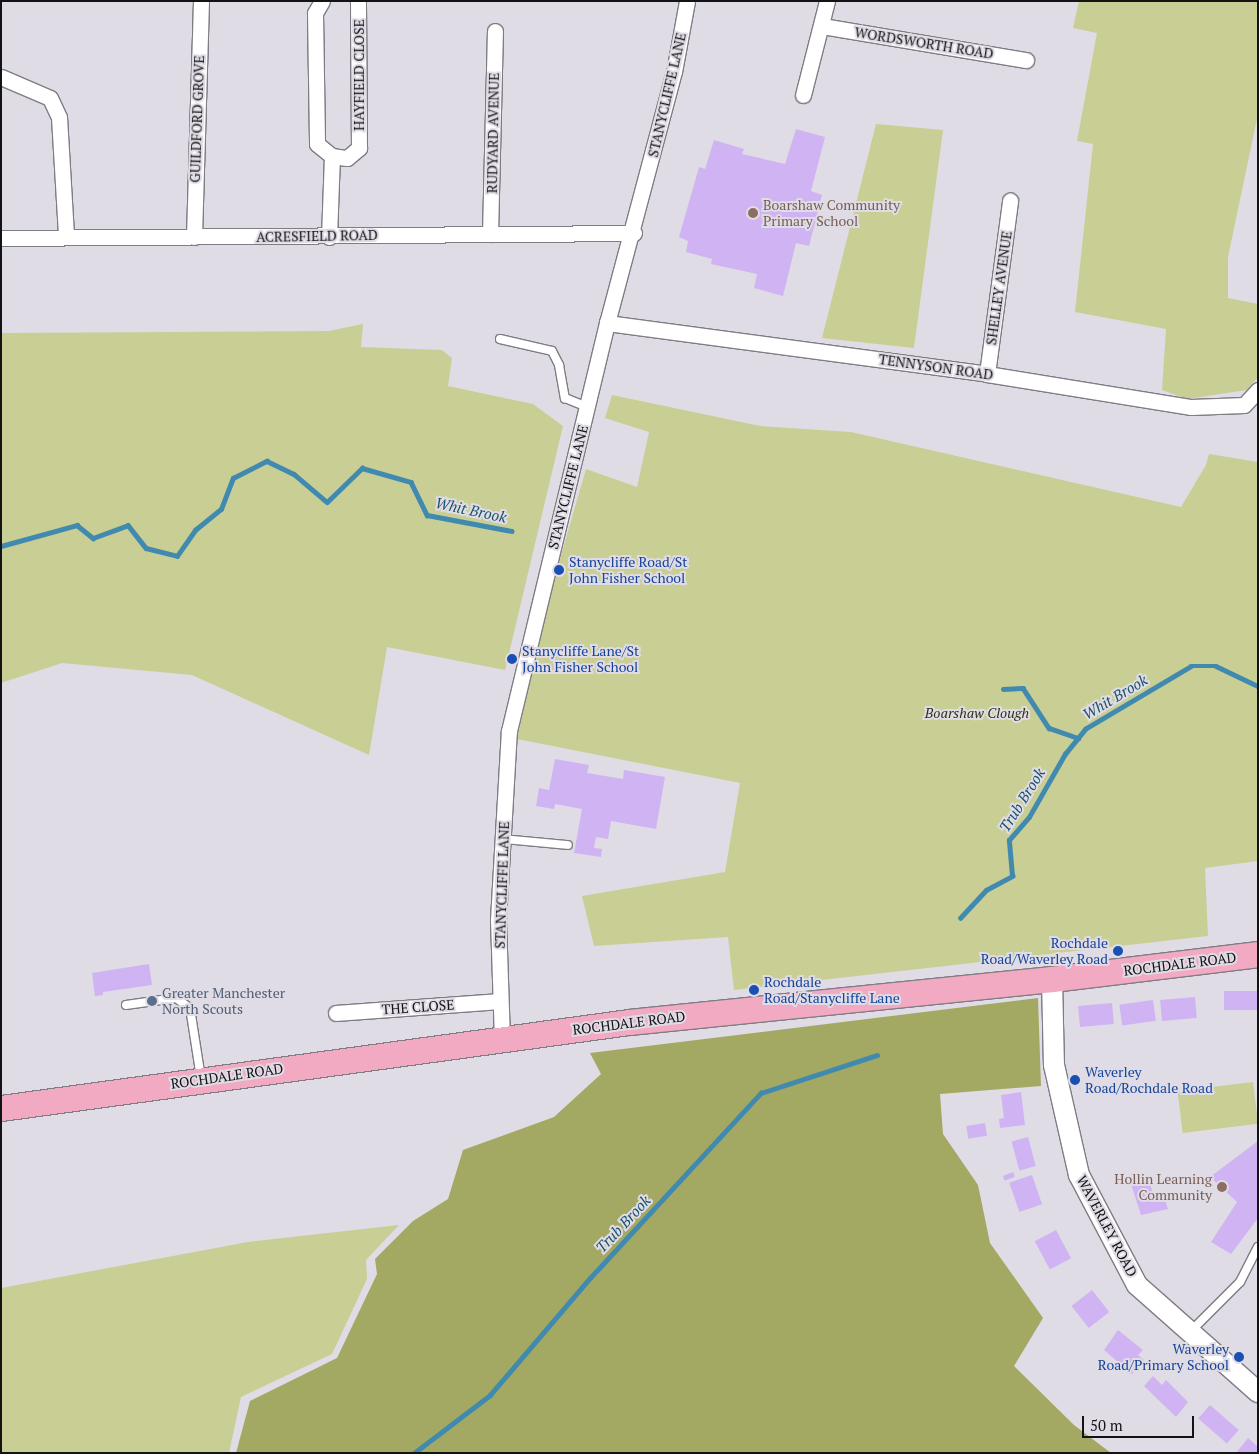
<!DOCTYPE html>
<html>
<head>
<meta charset="utf-8">
<style>
	body { margin:0 }
	#map { position:relative; width:1259px; height:1454px; overflow:hidden; background:#e0dce5; font-family:"PT Serif",serif }
	div>[style] { position:absolute }
	[style*='--x'] { left:calc(var(--x)*1px); top:calc(var(--y)*1px); width:calc(var(--w)*1px); rotate:calc(var(--a)*1deg) }
	.green>* { inset:0; background:#c9ce95; transform-origin:0 0 }
	.forest>* { inset:0; background:#a3a863 }
	.stream>* { height:4.5px; margin:-2.25px; padding:0 2.25px; transform-origin:2.25px; border-radius:2.25px; background:#418aaf }
	.building>* { inset:0; background:#cfb3f3; transform-origin:0 0 }
	.roads { filter:drop-shadow(1px 0 #7f7c84) drop-shadow(-1px 0 #7f7c84) drop-shadow(0 1px #7f7c84) drop-shadow(0 -1px #7f7c84) }
	.service>* { height:8px; margin:-4px; padding:0 4px; transform-origin:4px; border-radius:4px; background:#fff }
	.minor>* { height:15px; margin:-7.5px; padding:0 7.5px; transform-origin:7.5px; border-radius:7.5px; background:#fff }
	.tertiary>* { height:20px; margin:-10px; padding:0 10px; transform-origin:10px; border-radius:10px; background:#fff }
	.primary>* { height:25px; margin:-12.5px; padding:0 12.5px; transform-origin:12.5px; border-radius:12.5px; background:#f2aac2 }
	.dots>* { width:14px; height:14px; translate:-50% -50%; box-sizing:border-box; border:2px solid #e0dce5; border-radius:50% }
	span { translate:-50% -50%; white-space:nowrap; text-align:center; line-height:1.15; -webkit-text-stroke:4px #e0dce5; paint-order:stroke }
	.street-label { font-size:14px; color:#131215 }
	.education-label { font-size:14px; color:#785e54 }
	.left { translate:0 -50%; text-align:left }
	.right { translate:-100% -50%; text-align:right }
	.transit-label { font-size:14px; color:#164399 }
	.park-label { font-size:14px; color:#2e3011; font-style:italic }
	.service-label { font-size:14px; color:#4e5e75 }
	.water-label { font-size:15px; color:#18516c; font-style:italic }
	.frame { position:absolute; inset:0; border:2px solid #131215; pointer-events:none }
	.scale { position:absolute; left:1082px; top:1416px; width:112px; height:22px; box-sizing:border-box; border:2px solid #131215; border-top:0; padding-left:6px; font-size:15px; line-height:18px; white-space:nowrap; color:#131215; -webkit-text-stroke:4px #e0dce5; paint-order:stroke }
</style>
</head>
<body>
<div id="map">
	<div class="green">
		<i style="clip-path:polygon(1079px 1px,1258px 1px,1258px 114px,1228px 257px,1228px 298px,1258px 304px,1258px 377px,1247px 390px,1187px 399px,1162px 390px,1166px 329px,1075px 312px,1093px 144px,1077px 141px,1097px 33px,1073px 28px)"></i>
		<i style="clip-path:polygon(876px 124px,943px 130px,914px 348px,822px 338px)"></i>
		<i style="clip-path:polygon(363px 324px,361px 347px,442px 350px,452px 358px,448px 386px,533px 404px,563px 426px,505px 670px,387px 647px,369px 755px,192px 675px,62px 663px,1px 683px,1px 333px,329px 331px)"></i>
		<i style="clip-path:polygon(612px 395px,760px 426px,851px 432px,1181px 507px,1206px 465px,1209px 454px,1258px 462px,1258px 861px,1205px 868px,1208px 936px,734px 990px,728px 937px,594px 946px,582px 896px,725px 872px,740px 783px,517px 739px,551px 590px,586px 469px,637px 487px,649px 432px,605px 418px)"></i>
		<i style="left:1253px;top:1082px;width:42px;height:76px;rotate:83deg"></i>
		<i style="clip-path:polygon(399px 1225px,366px 1260px,367px 1279px,332px 1354px,241px 1397px,229px 1453px,1px 1453px,1px 1288px,248px 1242px)"></i>
	</div>
	<div class="forest">
		<i style="clip-path:polygon(1038px 998px,1041px 1086px,940px 1094px,943px 1134px,978px 1185px,990px 1243px,1043px 1318px,1014px 1366px,1074px 1425px,1111px 1453px,236px 1453px,250px 1401px,337px 1358px,377px 1274px,375px 1259px,413px 1221px,448px 1199px,463px 1150px,554px 1117px,601px 1074px,590px 1053px)"></i>
	</div>
	<div class="stream">
		<i style="--x:1;--y:546;--w:79;--a:-15.4"></i>
		<i style="--x:77;--y:525;--w:21;--a:39"></i>
		<i style="--x:93;--y:538;--w:37;--a:-20"></i>
		<i style="--x:128;--y:525;--w:29;--a:52"></i>
		<i style="--x:146;--y:548;--w:32;--a:14"></i>
		<i style="--x:177;--y:556;--w:32;--a:-55"></i>
		<i style="--x:195;--y:530;--w:33;--a:-39"></i>
		<i style="--x:221;--y:509;--w:33;--a:-69"></i>
		<i style="--x:233;--y:478;--w:38;--a:-27"></i>
		<i style="--x:267;--y:461;--w:30;--a:26"></i>
		<i style="--x:294;--y:474;--w:43;--a:40.3"></i>
		<i style="--x:327;--y:502;--w:49;--a:-44.2"></i>
		<i style="--x:362;--y:468;--w:51;--a:15.9"></i>
		<i style="--x:411;--y:482;--w:37;--a:64"></i>
		<i style="--x:427;--y:515;--w:86;--a:10.7"></i>
		<i style="--x:1003;--y:689;--w:20;--a:-3"></i>
		<i style="--x:1023;--y:688;--w:48;--a:57"></i>
		<i style="--x:1049;--y:728;--w:31;--a:19"></i>
		<i style="--x:960;--y:918;--w:38;--a:-47"></i>
		<i style="--x:986;--y:890;--w:30;--a:-28"></i>
		<i style="--x:1012;--y:876;--w:36;--a:-95"></i>
		<i style="--x:1009;--y:840;--w:30;--a:-49"></i>
		<i style="--x:1029;--y:817;--w:73;--a:-60.3"></i>
		<i style="--x:1065;--y:754;--w:32;--a:-51"></i>
		<i style="--x:1085;--y:729;--w:123;--a:-30.7"></i>
		<i style="--x:1191;--y:666;--w:25;--a:0"></i>
		<i style="--x:1216;--y:666;--w:47;--a:25.5"></i>
		<i style="--x:414;--y:1453;--w:96;--a:-37.3"></i>
		<i style="--x:490;--y:1395;--w:154;--a:-49.5"></i>
		<i style="--x:590;--y:1278;--w:252;--a:-47.3"></i>
		<i style="--x:761;--y:1093;--w:122;--a:-18.1"></i>
	</div>
	<div class="building">
		<i style="clip-path:polygon(796px 129px,825px 137px,811px 191px,822px 195px,809px 246px,796px 243px,783px 296px,754px 288px,757px 274px,711px 264px,712px 259px,686px 252px,688px 241px,679px 237px,699px 167px,705px 169px,714px 140px,744px 149px,742px 154px,785px 164px)"></i>
		<i style="clip-path:polygon(555px 759px,589px 765px,587px 773px,623px 779px,624px 770px,665px 777px,656px 829px,611px 821px,608px 839px,596px 837px,594px 848px,602px 849px,601px 857px,574px 853px,582px 809px,555px 804px,554px 809px,536px 806px,539px 788px,549px 790px)"></i>
		<i style="clip-path:polygon(149px 964px,152px 985px,103px 992px,103px 995px,95px 996px,92px 973px)"></i>
		<i style="left:1258px;top:991px;width:19px;height:34px;rotate:90deg"></i>
		<i style="left:1195px;top:997px;width:21px;height:35px;rotate:85deg"></i>
		<i style="left:1153px;top:1000px;width:21px;height:34px;rotate:82deg"></i>
		<i style="left:1112px;top:1003px;width:21px;height:34px;rotate:85deg"></i>
		<i style="clip-path:polygon(1021px 1092px,1025px 1125px,1000px 1128px,999px 1119px,1004px 1118px,1001px 1095px)"></i>
		<i style="left:985px;top:1123px;width:13px;height:19px;rotate:81deg"></i>
		<i style="left:1028px;top:1137px;width:30px;height:17px;rotate:75deg"></i>
		<i style="clip-path:polygon(1258px 1141px,1258px 1218px,1231px 1254px,1211px 1242px,1237px 1202px,1210px 1177px)"></i>
		<i style="left:1013px;top:1172px;width:5px;height:11px;rotate:68deg"></i>
		<i style="left:1032px;top:1175px;width:31px;height:24px;rotate:71deg"></i>
		<i style="clip-path:polygon(1148px 1178px,1156px 1202px,1165px 1200px,1168px 1209px,1141px 1215px,1131px 1184px)"></i>
		<i style="left:1056px;top:1230px;width:32px;height:24px;rotate:62deg"></i>
		<i style="left:1092px;top:1290px;width:28px;height:26px;rotate:52deg"></i>
		<i style="clip-path:polygon(1118px 1330px,1143px 1350px,1138px 1355px,1144px 1360px,1132px 1374px,1104px 1350px)"></i>
		<i style="clip-path:polygon(1153px 1376px,1162px 1385px,1166px 1380px,1188px 1402px,1176px 1417px,1144px 1386px)"></i>
		<i style="left:1210px;top:1405px;width:38px;height:18px;rotate:41deg"></i>
		<i style="clip-path:polygon(1248px 1438px,1258px 1447px,1258px 1453px,1236px 1453px)"></i>
	</div>
	<div class="roads">
		<div class="service">
			<i style="--x:500;--y:339;--w:53;--a:13"></i>
			<i style="--x:552;--y:351;--w:16;--a:63"></i>
			<i style="--x:559;--y:365;--w:34;--a:80"></i>
			<i style="--x:565;--y:398;--w:24;--a:22"></i>
			<i style="--x:503;--y:839;--w:65;--a:5.3"></i>
			<i style="--x:126;--y:1005;--w:50;--a:-8"></i>
			<i style="--x:176;--y:998;--w:17;--a:36"></i>
			<i style="--x:190;--y:1008;--w:71;--a:81.1"></i>
			<i style="--x:1190;--y:1332;--w:71;--a:-45"></i>
			<i style="--x:1240;--y:1282;--w:39;--a:-63"></i>
		</div>
		<div class="minor">
			<i style="--x:322;--y:1;--w:14;--a:120"></i>
			<i style="--x:315;--y:13;--w:131;--a:89.1"></i>
			<i style="--x:317;--y:144;--w:19;--a:39"></i>
			<i style="--x:332;--y:156;--w:15;--a:8"></i>
			<i style="--x:347;--y:158;--w:16;--a:-40"></i>
			<i style="--x:359;--y:148;--w:147;--a:-90.4"></i>
			<i style="--x:822;--y:26;--w:207;--a:9.5"></i>
			<i style="--x:1;--y:77;--w:53;--a:23.2"></i>
			<i style="--x:50;--y:98;--w:21;--a:65"></i>
			<i style="--x:59;--y:117;--w:119;--a:86.6"></i>
			<i style="--x:803;--y:95;--w:97;--a:-75.7"></i>
			<i style="--x:490;--y:234;--w:203;--a:-88.6"></i>
			<i style="--x:194;--y:237;--w:236;--a:-88.3"></i>
			<i style="--x:329;--y:237;--w:81;--a:-87.9"></i>
			<i style="--x:1;--y:238;--w:633;--a:-0.45"></i>
			<i style="--x:607;--y:323;--w:383;--a:7.6"></i>
			<i style="--x:987;--y:374;--w:207;--a:9.2"></i>
			<i style="--x:1191;--y:407;--w:53;--a:-2.2"></i>
			<i style="--x:1244;--y:405;--w:21;--a:-47"></i>
			<i style="--x:987;--y:374;--w:175;--a:-82.4"></i>
			<i style="--x:336;--y:1013;--w:164;--a:-4.2"></i>
			<i style="--x:502;--y:1040;--w:120;--a:-91.9"></i>
			<i style="--x:498;--y:920;--w:189;--a:-86.7"></i>
			<i style="--x:509;--y:731;--w:420;--a:-76.5"></i>
			<i style="--x:607;--y:323;--w:260;--a:-75.1"></i>
			<i style="--x:674;--y:72;--w:72;--a:-79.6"></i>
		</div>
		<div class="tertiary">
			<i style="--x:1052;--y:979;--w:86;--a:88.7"></i>
			<i style="--x:1054;--y:1065;--w:113;--a:77.2"></i>
			<i style="--x:1079;--y:1175;--w:124;--a:62.2"></i>
			<i style="--x:1137;--y:1285;--w:162;--a:41.5"></i>
		</div>
		<div class="primary">
			<i style="--x:1;--y:1108;--w:634;--a:-7.8"></i>
			<i style="--x:629;--y:1022;--w:425;--a:-5.8"></i>
			<i style="--x:1052;--y:979;--w:208;--a:-6.9"></i>
		</div>
	</div>
	<div class="dots">
		<i style="left:753px;top:213px;background:#8d6e63"></i>
		<i style="left:559px;top:570px;background:#1a4fb4"></i>
		<i style="left:512px;top:659px;background:#1a4fb4"></i>
		<i style="left:1118px;top:951px;background:#1a4fb4"></i>
		<i style="left:754px;top:990px;background:#1a4fb4"></i>
		<i style="left:152px;top:1001px;background:#5c6f8a"></i>
		<i style="left:1075px;top:1080px;background:#1a4fb4"></i>
		<i style="left:1222px;top:1187px;background:#8d6e63"></i>
		<i style="left:1239px;top:1357px;background:#1a4fb4"></i>
	</div>
	<div class="street-label">
		<span style="left:924px;top:43px;rotate:9deg">WORDSWORTH ROAD</span>
		<span style="left:359px;top:75px;rotate:-90deg">HAYFIELD CLOSE</span>
		<span style="left:667px;top:95px;rotate:-77deg">STANYCLIFFE LANE</span>
		<span style="left:197px;top:119px;rotate:-88deg">GUILDFORD GROVE</span>
		<span style="left:493px;top:133px;rotate:-89deg">RUDYARD AVENUE</span>
		<span style="left:317px;top:236px;rotate:-1deg">ACRESFIELD ROAD</span>
		<span style="left:999px;top:288px;rotate:-82deg">SHELLEY AVENUE</span>
		<span style="left:936px;top:367px;rotate:8deg">TENNYSON ROAD</span>
		<span style="left:568px;top:487px;rotate:-76deg">STANYCLIFFE LANE</span>
		<span style="left:502px;top:885px;rotate:-88deg">STANYCLIFFE LANE</span>
		<span style="left:1180px;top:964px;rotate:-7deg">ROCHDALE ROAD</span>
		<span style="left:418px;top:1007px;rotate:-4deg">THE CLOSE</span>
		<span style="left:629px;top:1023px;rotate:-7deg">ROCHDALE ROAD</span>
		<span style="left:227px;top:1076px;rotate:-8deg">ROCHDALE ROAD</span>
		<span style="left:1107px;top:1226px;rotate:62deg">WAVERLEY ROAD</span>
	</div>
	<div class="education-label">
		<span class="left" style="left:763px;top:213px">Boarshaw Community<br>Primary School</span>
		<span class="right" style="left:1212px;top:1187px">Hollin Learning<br>Community</span>
	</div>
	<div class="transit-label">
		<span class="left" style="left:569px;top:570px">Stanycliffe Road/St<br>John Fisher School</span>
		<span class="left" style="left:522px;top:659px">Stanycliffe Lane/St<br>John Fisher School</span>
		<span class="right" style="left:1108px;top:951px">Rochdale<br>Road/Waverley Road</span>
		<span class="left" style="left:764px;top:990px">Rochdale<br>Road/Stanycliffe Lane</span>
		<span class="left" style="left:1085px;top:1080px">Waverley<br>Road/Rochdale Road</span>
		<span class="right" style="left:1229px;top:1357px">Waverley<br>Road/Primary School</span>
	</div>
	<div class="park-label">
		<span style="left:977px;top:713px">Boarshaw Clough</span>
	</div>
	<div class="service-label">
		<span class="left" style="left:162px;top:1001px">Greater Manchester<br>North Scouts</span>
	</div>
	<div class="water-label">
		<span style="left:471px;top:510px;rotate:12deg">Whit Brook</span>
		<span style="left:1115px;top:697px;rotate:-31deg">Whit Brook</span>
		<span style="left:1022px;top:800px;rotate:-58deg">Trub Brook</span>
		<span style="left:623px;top:1224px;rotate:-47deg">Trub Brook</span>
	</div>
	<div class="frame"></div>
	<div class="scale">50 m</div>
</div>
</body>
</html>
